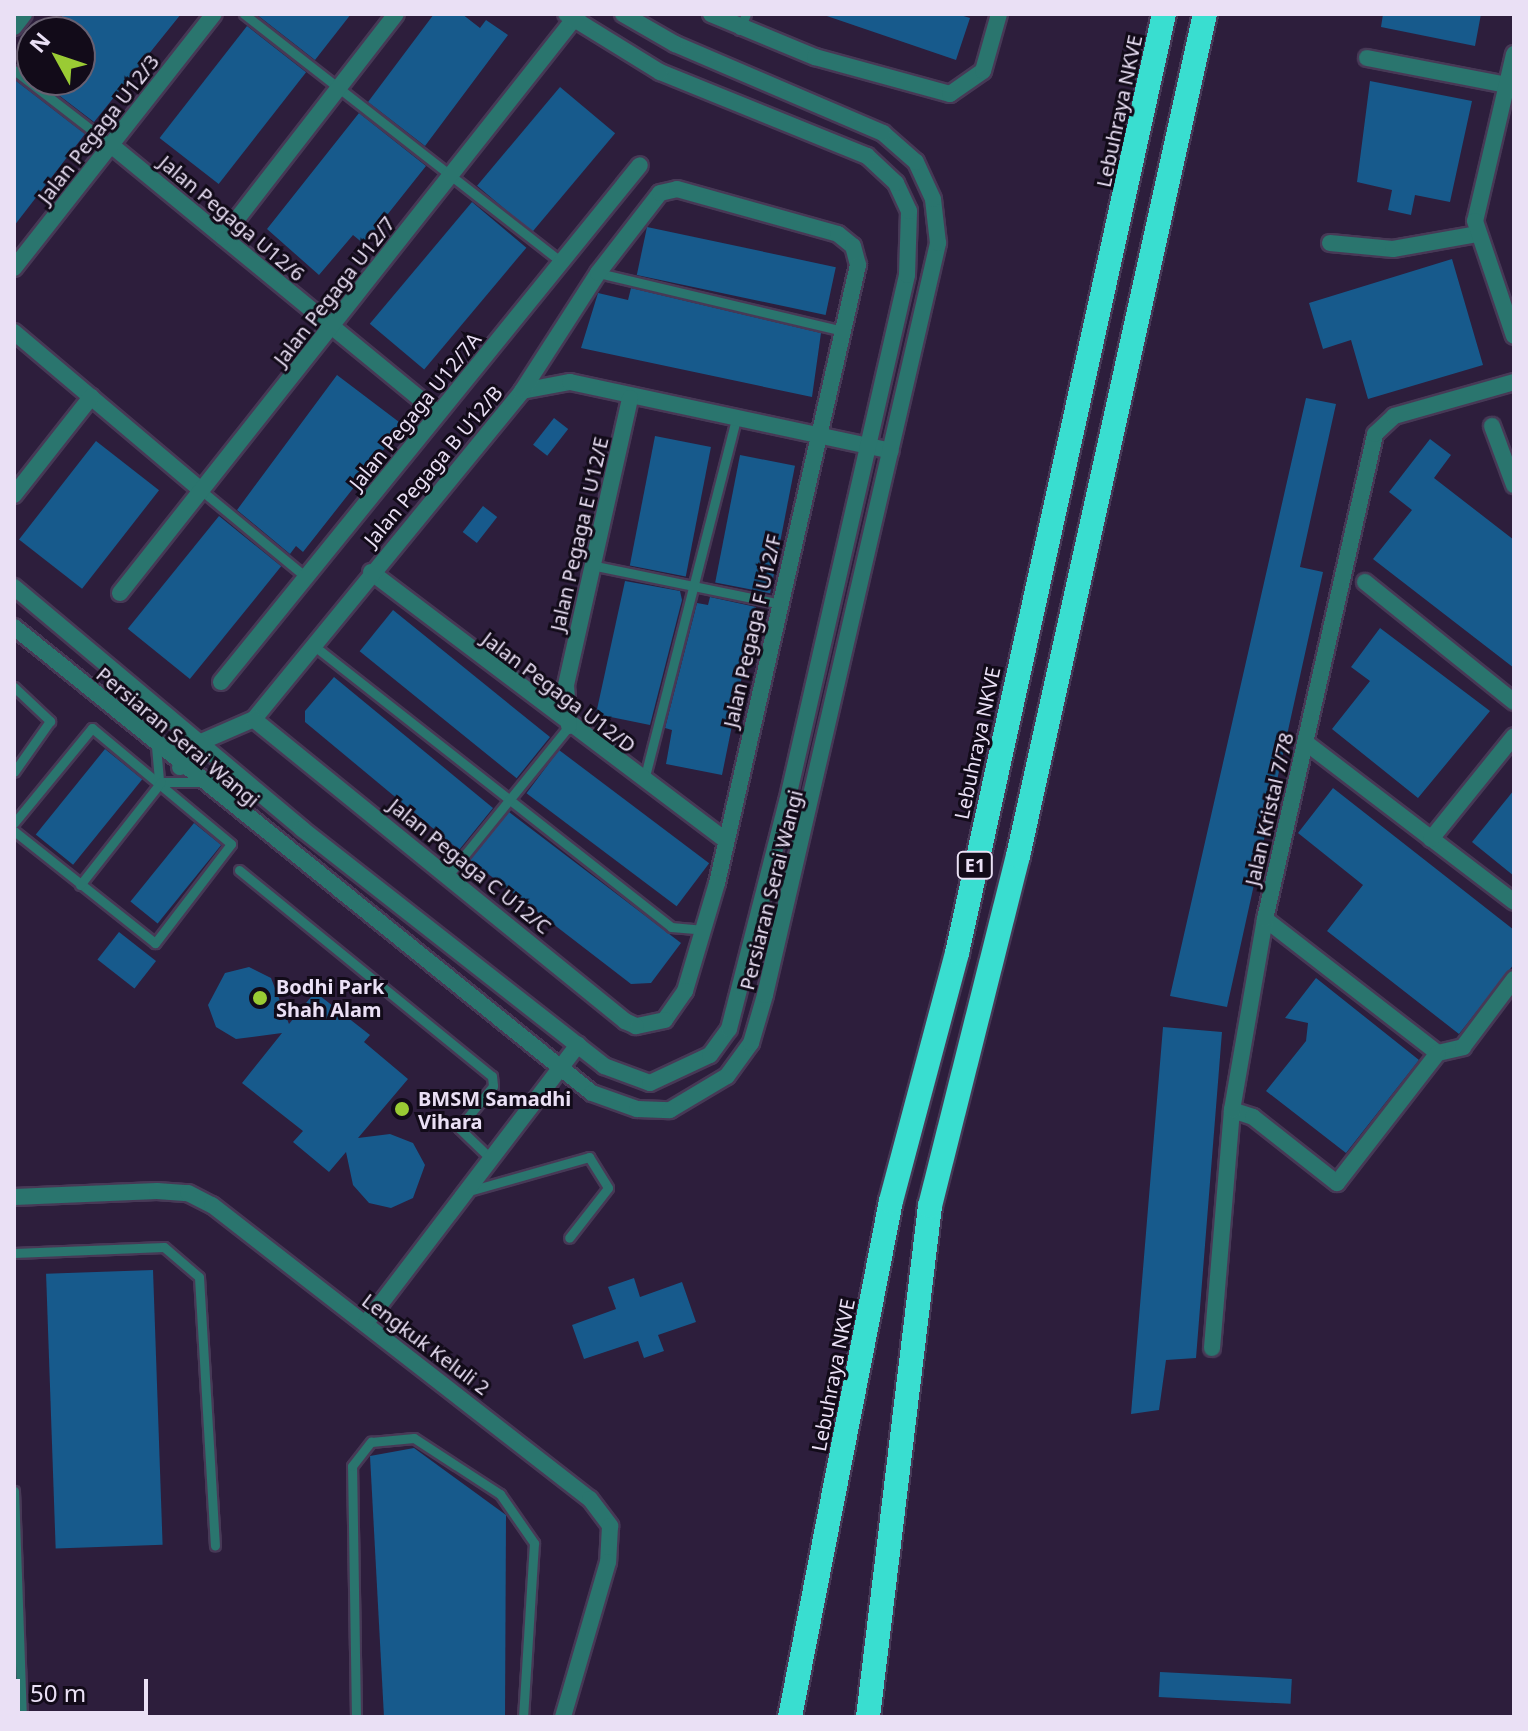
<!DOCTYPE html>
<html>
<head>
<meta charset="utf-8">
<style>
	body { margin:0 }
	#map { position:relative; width:1528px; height:1731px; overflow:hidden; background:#2d1e3c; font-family:"Noto Sans",sans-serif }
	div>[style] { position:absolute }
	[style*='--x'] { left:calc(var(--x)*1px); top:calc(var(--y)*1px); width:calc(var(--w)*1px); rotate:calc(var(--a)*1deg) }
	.building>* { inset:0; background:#175a8c; transform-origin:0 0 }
	.roads { filter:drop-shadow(2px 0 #473956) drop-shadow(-2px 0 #473956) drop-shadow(0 2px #473956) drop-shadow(0 -2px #473956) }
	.service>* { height:9px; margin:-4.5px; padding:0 4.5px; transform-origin:4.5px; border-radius:4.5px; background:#2a756e }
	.minor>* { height:16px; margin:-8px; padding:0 8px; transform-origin:8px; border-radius:8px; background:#2a756e }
	.tertiary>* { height:16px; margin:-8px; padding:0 8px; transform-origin:8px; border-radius:8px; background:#2a756e }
	.motorway>* { height:24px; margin:-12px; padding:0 12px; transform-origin:12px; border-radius:12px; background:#39ded0 }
	.dots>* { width:22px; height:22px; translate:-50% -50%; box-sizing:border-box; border:4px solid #120b19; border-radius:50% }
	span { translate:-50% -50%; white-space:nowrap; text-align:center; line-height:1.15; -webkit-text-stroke:6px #120b19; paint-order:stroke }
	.shield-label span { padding:2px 6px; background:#120b19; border:2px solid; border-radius:6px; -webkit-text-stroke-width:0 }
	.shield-label { font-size:18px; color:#eae0f5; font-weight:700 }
	.street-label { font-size:20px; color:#eae0f5 }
	.poi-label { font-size:20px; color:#eae0f5; font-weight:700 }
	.left { translate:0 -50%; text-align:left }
	.frame { position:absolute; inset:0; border:16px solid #eae0f5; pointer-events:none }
	.north { position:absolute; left:16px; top:16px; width:80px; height:80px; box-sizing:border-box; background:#120b19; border:2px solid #686071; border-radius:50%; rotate:310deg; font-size:22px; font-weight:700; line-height:32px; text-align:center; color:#eae0f5 }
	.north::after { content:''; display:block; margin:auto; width:28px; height:36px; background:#9acb34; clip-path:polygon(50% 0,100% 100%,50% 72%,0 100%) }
	.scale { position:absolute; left:16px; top:1679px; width:132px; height:36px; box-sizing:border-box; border:4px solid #eae0f5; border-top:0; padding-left:10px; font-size:24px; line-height:28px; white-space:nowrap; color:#eae0f5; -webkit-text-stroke:6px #120b19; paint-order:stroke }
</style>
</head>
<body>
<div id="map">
	<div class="building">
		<i style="clip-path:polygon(64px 14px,181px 14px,94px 122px,39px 80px,80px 80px,80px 32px,50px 32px)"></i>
		<i style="clip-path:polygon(256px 14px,351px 14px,315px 60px)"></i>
		<i style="clip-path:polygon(434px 14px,462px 14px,480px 28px,486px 20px,508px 35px,425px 146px,368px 102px)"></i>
		<i style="clip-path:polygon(821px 14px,957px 14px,970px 18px,956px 60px)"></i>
		<i style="clip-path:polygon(1383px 14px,1481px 14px,1475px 46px,1381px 27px)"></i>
		<i style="left:247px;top:26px;width:75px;height:142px;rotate:38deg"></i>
		<i style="clip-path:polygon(15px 80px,85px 134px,14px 226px,14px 81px)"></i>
		<i style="clip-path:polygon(1370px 81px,1472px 101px,1450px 202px,1415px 195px,1411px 215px,1388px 210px,1392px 190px,1357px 182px)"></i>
		<i style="left:560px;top:87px;width:72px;height:129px;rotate:40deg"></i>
		<i style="clip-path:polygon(359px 113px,426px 166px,364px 244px,353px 235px,319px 275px,267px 229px)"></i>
		<i style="left:472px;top:202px;width:71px;height:159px;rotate:40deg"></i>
		<i style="left:647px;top:227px;width:193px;height:49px;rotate:12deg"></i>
		<i style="clip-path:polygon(1452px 259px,1483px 365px,1368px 399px,1351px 340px,1323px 349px,1309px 303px)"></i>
		<i style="clip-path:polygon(631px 288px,821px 333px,812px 397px,581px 348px,598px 293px,628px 300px)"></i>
		<i style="clip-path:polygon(337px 375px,403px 425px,303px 552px,296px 546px,290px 554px,237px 510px)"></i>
		<i style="clip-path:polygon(1306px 398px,1336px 404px,1300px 567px,1323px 572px,1227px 1007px,1170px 996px)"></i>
		<i style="left:554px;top:418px;width:18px;height:34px;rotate:38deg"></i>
		<i style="left:655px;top:436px;width:57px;height:132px;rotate:11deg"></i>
		<i style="clip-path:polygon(1430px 439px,1451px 455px,1434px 478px,1514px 540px,1514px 668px,1373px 559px,1412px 510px,1389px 492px)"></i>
		<i style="left:96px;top:441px;width:80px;height:125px;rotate:38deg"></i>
		<i style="left:740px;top:455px;width:56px;height:130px;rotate:11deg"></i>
		<i style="left:483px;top:506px;width:18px;height:33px;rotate:38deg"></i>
		<i style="left:219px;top:516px;width:80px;height:145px;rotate:39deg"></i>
		<i style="clip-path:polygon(625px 581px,680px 591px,682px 600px,650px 725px,596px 714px)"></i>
		<i style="clip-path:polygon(710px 597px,756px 607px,722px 775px,666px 764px,672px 730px,665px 728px,697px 603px,708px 605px)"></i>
		<i style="left:393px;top:610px;width:202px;height:53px;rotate:39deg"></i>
		<i style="clip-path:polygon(1380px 628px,1490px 711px,1418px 798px,1332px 729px,1370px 681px,1351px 667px)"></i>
		<i style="clip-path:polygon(334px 677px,493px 808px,459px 850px,305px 722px,305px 711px)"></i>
		<i style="left:105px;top:749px;width:48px;height:110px;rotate:39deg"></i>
		<i style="left:559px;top:750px;width:188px;height:54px;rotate:37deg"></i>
		<i style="clip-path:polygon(1333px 788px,1514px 930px,1514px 964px,1459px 1034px,1327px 931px,1363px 885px,1298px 833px)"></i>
		<i style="clip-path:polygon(1514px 790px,1514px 876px,1472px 842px)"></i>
		<i style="clip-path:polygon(509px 812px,681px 943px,651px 983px,631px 984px,470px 860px)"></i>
		<i style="left:194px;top:823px;width:35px;height:101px;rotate:39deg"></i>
		<i style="left:119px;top:932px;width:47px;height:35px;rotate:38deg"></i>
		<i style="clip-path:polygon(249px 967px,271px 978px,289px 1024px,315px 992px,370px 1035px,364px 1042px,408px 1079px,358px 1138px,390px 1134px,413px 1143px,425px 1165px,413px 1198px,391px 1208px,369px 1203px,353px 1185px,346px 1152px,329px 1172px,293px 1142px,303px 1131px,242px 1083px,282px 1033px,236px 1039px,216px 1027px,208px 1005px,225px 973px)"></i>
		<i style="clip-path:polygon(1316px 978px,1419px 1060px,1346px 1153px,1266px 1091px,1306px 1041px,1308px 1023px,1285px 1018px)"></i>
		<i style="clip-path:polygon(1163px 1027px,1222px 1032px,1196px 1358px,1166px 1360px,1159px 1410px,1131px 1414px)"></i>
		<i style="left:153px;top:1270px;width:275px;height:107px;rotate:88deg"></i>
		<i style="clip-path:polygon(634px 1278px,640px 1297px,682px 1282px,696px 1322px,658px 1335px,664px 1351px,644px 1358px,638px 1341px,584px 1359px,572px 1325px,616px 1309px,608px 1287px)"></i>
		<i style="clip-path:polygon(414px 1448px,506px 1515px,505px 1717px,384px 1717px,370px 1456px)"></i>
		<i style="left:1160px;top:1672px;width:132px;height:25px;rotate:3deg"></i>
	</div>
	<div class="roads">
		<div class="service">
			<i style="--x:244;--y:14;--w:402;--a:38"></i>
			<i style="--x:739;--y:30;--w:17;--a:-66"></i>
			<i style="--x:14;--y:70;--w:123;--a:37.7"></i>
			<i style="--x:598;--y:273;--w:249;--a:13.3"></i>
			<i style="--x:202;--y:491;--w:135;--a:39.6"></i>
			<i style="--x:591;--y:565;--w:194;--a:11.6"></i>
			<i style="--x:313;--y:645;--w:456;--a:38.2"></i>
			<i style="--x:671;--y:927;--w:33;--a:5"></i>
			<i style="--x:14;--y:687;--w:50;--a:43.4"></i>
			<i style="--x:50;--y:721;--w:62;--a:125.2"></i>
			<i style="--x:156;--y:746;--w:34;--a:85"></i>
			<i style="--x:644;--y:780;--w:373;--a:-75.7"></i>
			<i style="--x:161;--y:782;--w:38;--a:0"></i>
			<i style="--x:14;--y:823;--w:123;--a:-50.6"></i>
			<i style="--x:92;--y:728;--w:181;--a:39.8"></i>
			<i style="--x:231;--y:844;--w:125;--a:127.5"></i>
			<i style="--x:155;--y:943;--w:180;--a:-141.5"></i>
			<i style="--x:239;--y:870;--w:326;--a:39.2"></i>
			<i style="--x:492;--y:1076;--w:10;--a:84"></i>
			<i style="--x:493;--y:1086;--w:54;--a:129"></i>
			<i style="--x:459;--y:1128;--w:45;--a:44.1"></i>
			<i style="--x:450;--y:873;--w:189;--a:-51"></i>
			<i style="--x:80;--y:885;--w:131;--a:-51.8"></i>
			<i style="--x:469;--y:1191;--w:125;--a:-15.8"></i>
			<i style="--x:589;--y:1157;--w:36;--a:58"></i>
			<i style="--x:608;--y:1188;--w:63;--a:128"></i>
			<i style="--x:14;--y:1253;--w:150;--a:-2.3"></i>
			<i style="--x:164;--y:1247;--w:46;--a:40.6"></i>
			<i style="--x:199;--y:1277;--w:269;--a:86.6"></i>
			<i style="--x:14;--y:1491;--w:226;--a:88"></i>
			<i style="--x:356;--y:1717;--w:251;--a:-90.9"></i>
			<i style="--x:352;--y:1466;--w:31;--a:-52"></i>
			<i style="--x:371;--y:1442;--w:43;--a:-5.3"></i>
			<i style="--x:414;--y:1438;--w:103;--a:33.1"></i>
			<i style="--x:500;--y:1494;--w:60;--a:55.2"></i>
			<i style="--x:534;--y:1543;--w:174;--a:93.6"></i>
		</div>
		<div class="minor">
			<i style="--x:711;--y:14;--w:113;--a:22.5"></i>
			<i style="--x:815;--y:57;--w:140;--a:15.3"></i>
			<i style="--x:950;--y:94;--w:40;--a:-34.9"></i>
			<i style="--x:983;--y:71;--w:59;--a:-74.3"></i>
			<i style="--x:14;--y:27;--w:16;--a:-52"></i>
			<i style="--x:1367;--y:58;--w:143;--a:10.9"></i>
			<i style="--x:111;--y:145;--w:423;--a:39.4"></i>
			<i style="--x:223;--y:237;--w:282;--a:-52.2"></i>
			<i style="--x:1330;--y:243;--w:63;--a:5.4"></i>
			<i style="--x:1393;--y:249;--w:85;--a:-10.1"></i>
			<i style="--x:14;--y:268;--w:323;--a:-51.8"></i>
			<i style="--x:14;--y:332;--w:246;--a:40.2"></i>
			<i style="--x:522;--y:391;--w:49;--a:-10.6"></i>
			<i style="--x:570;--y:382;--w:328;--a:12.1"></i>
			<i style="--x:1492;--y:426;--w:63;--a:69.6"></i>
			<i style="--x:14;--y:495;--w:125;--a:-51.8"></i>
			<i style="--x:371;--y:572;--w:444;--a:37.1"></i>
			<i style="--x:1365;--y:582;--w:191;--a:38.8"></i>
			<i style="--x:120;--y:593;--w:738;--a:-51.66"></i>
			<i style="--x:221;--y:682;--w:665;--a:-50.98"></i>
			<i style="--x:569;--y:726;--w:41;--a:-94.2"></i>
			<i style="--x:566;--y:685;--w:294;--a:-77.4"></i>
			<i style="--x:1305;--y:742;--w:263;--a:37.4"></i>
			<i style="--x:180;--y:767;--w:33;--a:-50"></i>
			<i style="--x:201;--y:742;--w:58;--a:-23.5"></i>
			<i style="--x:254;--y:719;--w:424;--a:-50.7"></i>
			<i style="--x:522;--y:391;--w:140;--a:-57.2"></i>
			<i style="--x:598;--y:273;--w:101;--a:-52.2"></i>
			<i style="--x:660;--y:193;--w:17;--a:-13"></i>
			<i style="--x:677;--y:189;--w:167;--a:15.6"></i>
			<i style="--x:838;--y:234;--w:19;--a:39"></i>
			<i style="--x:853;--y:246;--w:20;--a:75"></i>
			<i style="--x:858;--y:265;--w:634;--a:102.85"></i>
			<i style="--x:717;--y:883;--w:113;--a:106.5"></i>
			<i style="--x:685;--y:991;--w:35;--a:125"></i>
			<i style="--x:665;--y:1020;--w:30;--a:168"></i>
			<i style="--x:636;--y:1026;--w:12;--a:-156"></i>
			<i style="--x:625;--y:1021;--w:478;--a:-140.9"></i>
			<i style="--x:1431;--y:839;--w:132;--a:-51.1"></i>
			<i style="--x:1265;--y:919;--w:219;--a:37.8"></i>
			<i style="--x:1438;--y:1053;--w:26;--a:-13"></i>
			<i style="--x:1463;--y:1047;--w:85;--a:-53.1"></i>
			<i style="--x:1232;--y:1110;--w:22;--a:18"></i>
			<i style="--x:1253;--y:1117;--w:107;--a:38.2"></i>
			<i style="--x:1337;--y:1183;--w:165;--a:-52.2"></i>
			<i style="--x:14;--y:1197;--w:143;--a:-2.4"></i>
			<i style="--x:157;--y:1191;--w:31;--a:4"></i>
			<i style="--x:188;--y:1193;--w:27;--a:27"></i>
			<i style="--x:212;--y:1205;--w:479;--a:37.9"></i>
			<i style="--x:590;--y:1499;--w:34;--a:53"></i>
			<i style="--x:610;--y:1526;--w:36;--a:93"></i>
			<i style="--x:608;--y:1562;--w:161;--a:106.2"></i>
			<i style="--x:366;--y:1323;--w:350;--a:-52.7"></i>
			<i style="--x:1212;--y:1348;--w:239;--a:-85.2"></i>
			<i style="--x:1232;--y:1110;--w:194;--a:-80.2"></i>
			<i style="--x:1265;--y:919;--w:497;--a:-77.2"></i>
			<i style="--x:1375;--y:434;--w:26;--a:-43"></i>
			<i style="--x:1394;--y:416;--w:125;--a:-15.8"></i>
		</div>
		<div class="tertiary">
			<i style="--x:1514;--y:54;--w:171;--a:103.1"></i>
			<i style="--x:1475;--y:221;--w:121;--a:71.3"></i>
			<i style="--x:14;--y:587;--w:376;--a:40"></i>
			<i style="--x:302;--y:829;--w:384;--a:38.1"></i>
			<i style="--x:604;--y:1066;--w:49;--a:20.3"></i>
			<i style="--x:650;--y:1083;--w:66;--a:-25"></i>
			<i style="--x:710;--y:1055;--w:32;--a:-54"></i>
			<i style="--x:729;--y:1029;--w:234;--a:-75.7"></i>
			<i style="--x:787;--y:802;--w:540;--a:-77.17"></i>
			<i style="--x:907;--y:275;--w:64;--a:-88.2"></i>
			<i style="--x:909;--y:211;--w:31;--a:-115"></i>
			<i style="--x:896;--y:183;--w:40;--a:-137"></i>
			<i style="--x:867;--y:156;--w:223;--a:-157.9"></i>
			<i style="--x:660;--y:72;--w:110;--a:-148.3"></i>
			<i style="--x:14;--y:627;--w:742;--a:38.88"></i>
			<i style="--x:592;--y:1093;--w:48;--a:19.6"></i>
			<i style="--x:637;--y:1109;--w:33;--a:2"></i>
			<i style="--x:670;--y:1110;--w:66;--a:-30.8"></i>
			<i style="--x:727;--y:1076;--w:41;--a:-54"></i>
			<i style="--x:751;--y:1043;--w:50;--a:-73.7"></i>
			<i style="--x:765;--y:995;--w:772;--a:-77.04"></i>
			<i style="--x:938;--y:243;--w:44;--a:-96.5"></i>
			<i style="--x:933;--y:199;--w:41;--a:-114.7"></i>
			<i style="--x:916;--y:162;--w:44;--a:-138.7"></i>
			<i style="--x:883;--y:133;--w:226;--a:-156.8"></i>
			<i style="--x:675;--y:44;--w:60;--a:-150"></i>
		</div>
		<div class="motorway">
			<i style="--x:790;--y:1717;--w:526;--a:-78.93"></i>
			<i style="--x:891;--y:1201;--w:257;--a:-75.1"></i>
			<i style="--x:957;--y:953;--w:962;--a:-77.57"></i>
			<i style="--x:868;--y:1717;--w:515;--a:-83.08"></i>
			<i style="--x:930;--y:1206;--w:361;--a:-75.9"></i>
			<i style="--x:1018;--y:856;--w:863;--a:-77.48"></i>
		</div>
	</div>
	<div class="dots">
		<i style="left:260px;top:998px;background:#9acb34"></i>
		<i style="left:402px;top:1109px;background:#9acb34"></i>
	</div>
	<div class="shield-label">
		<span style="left:975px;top:865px">E1</span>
	</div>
	<div class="street-label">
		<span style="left:1119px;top:111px;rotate:-78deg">Lebuhraya NKVE</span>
		<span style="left:98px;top:129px;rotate:-52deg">Jalan Pegaga U12/3</span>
		<span style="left:232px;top:218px;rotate:40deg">Jalan Pegaga U12/6</span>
		<span style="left:334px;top:291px;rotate:-52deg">Jalan Pegaga U12/7</span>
		<span style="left:415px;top:411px;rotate:-51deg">Jalan Pegaga U12/7A</span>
		<span style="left:433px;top:466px;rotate:-50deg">Jalan Pegaga B U12/B</span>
		<span style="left:579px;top:534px;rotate:-77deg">Jalan Pegaga E U12/E</span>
		<span style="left:752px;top:631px;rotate:-77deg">Jalan Pegaga F U12/F</span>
		<span style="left:559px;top:692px;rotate:37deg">Jalan Pegaga U12/D</span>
		<span style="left:178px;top:737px;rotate:40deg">Persiaran Serai Wangi</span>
		<span style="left:977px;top:743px;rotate:-78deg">Lebuhraya NKVE</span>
		<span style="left:1269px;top:809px;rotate:-77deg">Jalan Kristal 7/78</span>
		<span style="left:470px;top:866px;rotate:39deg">Jalan Pegaga C U12/C</span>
		<span style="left:771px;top:890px;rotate:-76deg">Persiaran Serai Wangi</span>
		<span style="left:426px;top:1344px;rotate:37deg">Lengkuk Keluli 2</span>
		<span style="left:833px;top:1375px;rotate:-79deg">Lebuhraya NKVE</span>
	</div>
	<div class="poi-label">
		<span class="left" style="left:276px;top:998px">Bodhi Park<br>Shah Alam</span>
		<span class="left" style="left:418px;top:1110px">BMSM Samadhi<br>Vihara</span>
	</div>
	<div class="frame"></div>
	<div class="north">N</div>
	<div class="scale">50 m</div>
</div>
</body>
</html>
